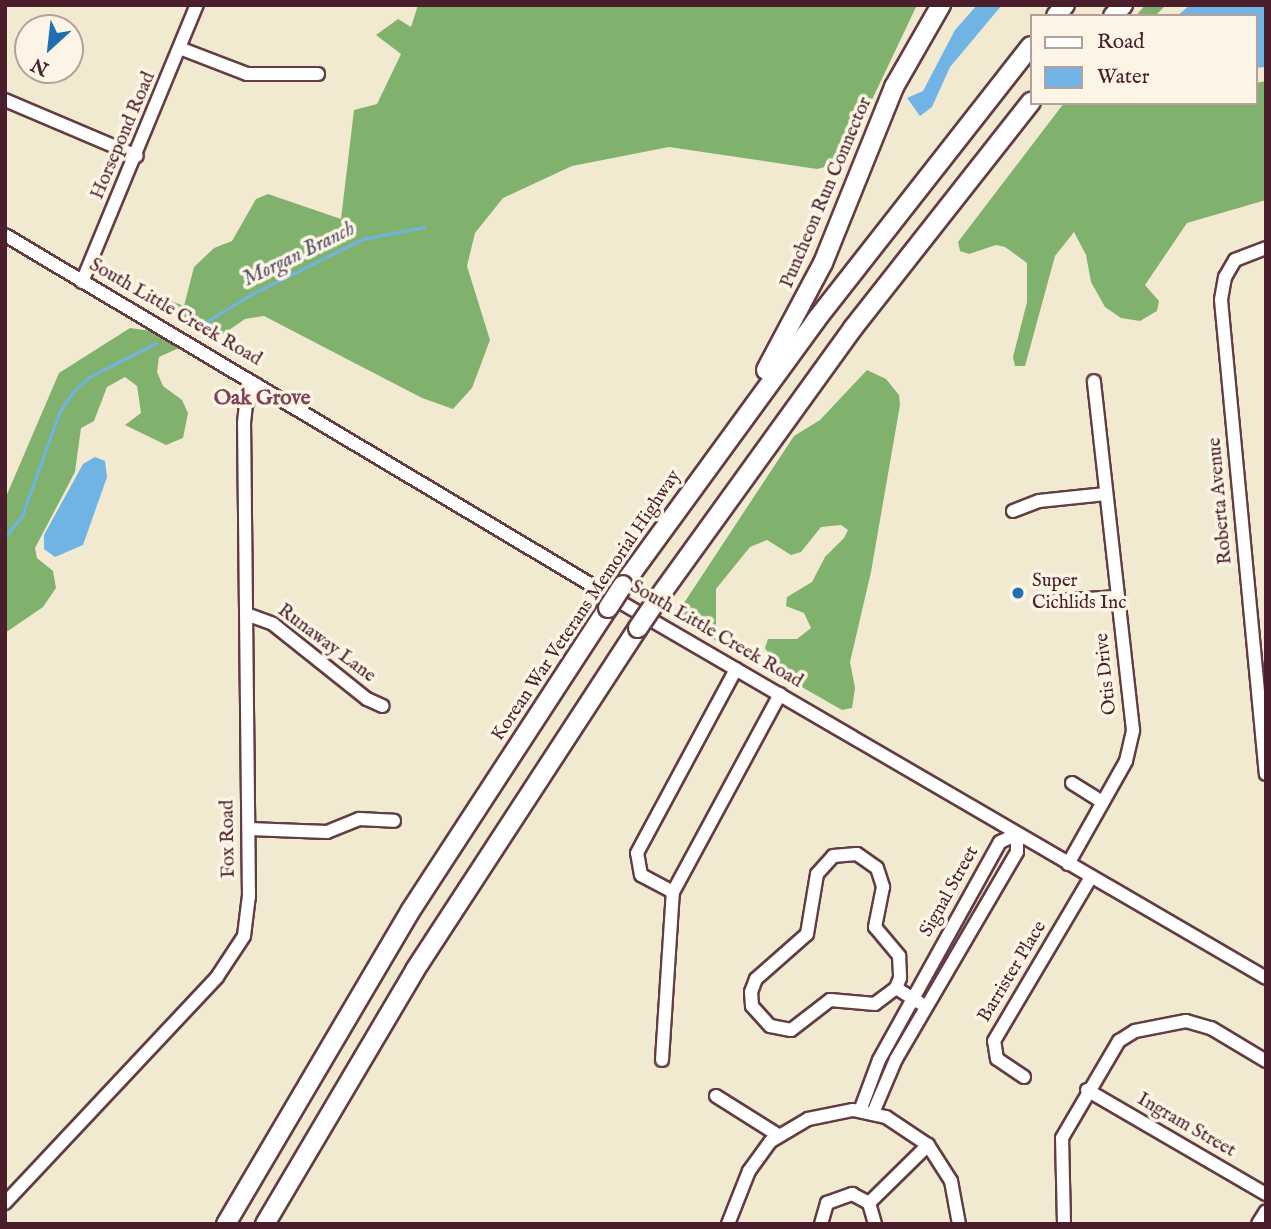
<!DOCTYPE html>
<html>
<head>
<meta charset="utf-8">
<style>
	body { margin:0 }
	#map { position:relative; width:1271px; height:1229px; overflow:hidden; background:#f2ead0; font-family:"IM FELL English",serif }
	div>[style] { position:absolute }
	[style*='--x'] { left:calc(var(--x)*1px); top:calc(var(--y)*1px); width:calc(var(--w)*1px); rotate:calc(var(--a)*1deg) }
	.forest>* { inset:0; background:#80b26d }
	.water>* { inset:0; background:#6fb4e5 }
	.stream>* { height:2.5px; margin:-1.25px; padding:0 1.25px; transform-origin:1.25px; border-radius:1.25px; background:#6fb4e5 }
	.roads { filter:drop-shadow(2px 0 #633d44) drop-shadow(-2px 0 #633d44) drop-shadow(0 2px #633d44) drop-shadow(0 -2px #633d44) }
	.minor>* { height:12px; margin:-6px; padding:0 6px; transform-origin:6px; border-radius:6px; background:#fff }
	.highway>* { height:18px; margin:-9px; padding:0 9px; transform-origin:9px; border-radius:9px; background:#fff }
	.bridges { filter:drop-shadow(2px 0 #633d44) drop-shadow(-2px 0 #633d44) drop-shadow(0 2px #633d44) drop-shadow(0 -2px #633d44) }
	.highway-bridge>* { height:18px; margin:-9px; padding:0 9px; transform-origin:9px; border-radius:9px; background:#fff }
	.dots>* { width:19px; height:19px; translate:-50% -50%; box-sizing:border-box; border:4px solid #fcf5e5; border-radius:50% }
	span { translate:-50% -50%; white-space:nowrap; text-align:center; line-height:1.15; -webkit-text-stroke:7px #fcf5e5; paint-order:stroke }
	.street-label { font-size:19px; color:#4a1f2b }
	.poi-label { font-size:19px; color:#4a1f2b }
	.left { translate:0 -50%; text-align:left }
	.water-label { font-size:21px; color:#57536c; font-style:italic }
	.neighbourhood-label { font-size:21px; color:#7b4458; font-weight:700 }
	.frame { position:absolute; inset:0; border:7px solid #4a1f2b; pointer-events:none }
	.legend { position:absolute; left:1030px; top:14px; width:228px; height:91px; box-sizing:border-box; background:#fcf5e5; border:2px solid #b59f9b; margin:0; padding:9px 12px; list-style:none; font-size:21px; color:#4a1f2b }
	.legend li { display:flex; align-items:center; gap:14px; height:35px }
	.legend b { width:35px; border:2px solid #b59f9b }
	.north { position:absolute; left:14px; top:14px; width:70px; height:70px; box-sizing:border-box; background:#fcf5e5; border:2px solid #b59f9b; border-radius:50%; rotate:207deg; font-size:19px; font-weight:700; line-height:28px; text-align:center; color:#4a1f2b }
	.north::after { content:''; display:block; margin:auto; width:24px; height:32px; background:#1f6fb2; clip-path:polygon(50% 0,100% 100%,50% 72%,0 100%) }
</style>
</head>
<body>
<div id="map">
	<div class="forest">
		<i style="clip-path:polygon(418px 5px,917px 5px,842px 163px,817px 169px,669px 147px,572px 166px,503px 198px,475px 233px,467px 266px,490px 340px,472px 388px,453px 409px,422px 398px,264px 316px,245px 319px,216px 339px,148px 301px,158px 296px,184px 306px,194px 267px,214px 248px,232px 241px,256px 199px,268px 194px,341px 219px,354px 110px,377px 104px,401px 54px,376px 35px,398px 19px,411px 27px)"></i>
		<i style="clip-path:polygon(1145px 5px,1166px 5px,1155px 16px,1136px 16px)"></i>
		<i style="clip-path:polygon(1266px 81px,1266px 200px,1187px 223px,1145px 285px,1159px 301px,1157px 311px,1140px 321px,1121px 318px,1105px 307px,1091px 282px,1086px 255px,1074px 232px,1055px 256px,1025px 366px,1015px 366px,1013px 357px,1027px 302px,1027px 263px,1005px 247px,996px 245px,969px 254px,960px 251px,958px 242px,1064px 103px,1255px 103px,1255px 83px)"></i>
		<i style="clip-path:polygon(130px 328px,151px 331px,179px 348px,159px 357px,157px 372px,163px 386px,182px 400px,188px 413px,183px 438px,166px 445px,125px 425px,141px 413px,137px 386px,125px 377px,107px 387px,94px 421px,81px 428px,75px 472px,35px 548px,37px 558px,53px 571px,56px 588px,43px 607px,5px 633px,5px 499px,59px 373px)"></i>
		<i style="clip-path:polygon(867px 370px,886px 379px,899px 395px,900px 405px,871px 572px,850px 662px,855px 688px,852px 708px,842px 710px,786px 678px,765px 648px,768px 639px,797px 639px,811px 628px,804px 613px,786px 606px,787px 597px,812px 582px,825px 557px,844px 538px,848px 530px,841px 525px,821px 527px,801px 552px,791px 555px,767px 540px,750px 547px,716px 589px,716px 641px,678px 612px,794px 436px,820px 420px)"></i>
	</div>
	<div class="water">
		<i style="clip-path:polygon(977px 5px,1002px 5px,950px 67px,932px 107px,920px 116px,907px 98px,923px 91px,955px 30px)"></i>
		<i style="clip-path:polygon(1190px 5px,1266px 5px,1266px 67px,1255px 68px,1255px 16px,1177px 16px)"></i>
		<i style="clip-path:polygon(95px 457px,105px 461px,107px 477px,83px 545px,55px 557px,44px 549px,44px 535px,83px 464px)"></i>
	</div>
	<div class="stream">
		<i style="--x:194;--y:329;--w:68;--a:-31.1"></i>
		<i style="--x:252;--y:294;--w:124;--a:-26.4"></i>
		<i style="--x:363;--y:239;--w:62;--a:-11.1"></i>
		<i style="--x:5;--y:537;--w:27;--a:-51"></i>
		<i style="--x:22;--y:516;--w:109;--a:-70.2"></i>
		<i style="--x:59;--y:413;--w:24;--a:-57"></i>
		<i style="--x:72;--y:393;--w:23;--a:-43"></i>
		<i style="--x:89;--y:377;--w:75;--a:-26.9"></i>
	</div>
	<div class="roads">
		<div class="minor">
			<i style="--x:182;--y:49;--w:70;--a:21"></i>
			<i style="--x:247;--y:74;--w:71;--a:0"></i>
			<i style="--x:5;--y:100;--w:143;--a:23"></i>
			<i style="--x:5;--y:235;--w:705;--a:30.82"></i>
			<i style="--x:610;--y:596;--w:759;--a:30.21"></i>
			<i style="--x:1266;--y:248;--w:33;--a:159"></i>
			<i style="--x:1235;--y:260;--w:20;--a:120"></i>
			<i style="--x:1225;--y:277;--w:23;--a:100"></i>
			<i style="--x:1221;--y:300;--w:476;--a:84.6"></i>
			<i style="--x:82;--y:282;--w:300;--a:-67.5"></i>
			<i style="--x:1013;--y:511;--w:28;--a:-21"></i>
			<i style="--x:1039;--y:501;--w:67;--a:-6"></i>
			<i style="--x:1042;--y:602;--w:76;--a:-3.8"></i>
			<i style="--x:246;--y:614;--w:29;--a:20"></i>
			<i style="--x:273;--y:624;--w:120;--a:38.6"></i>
			<i style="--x:367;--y:699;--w:17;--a:24"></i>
			<i style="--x:1072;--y:783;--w:36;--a:32"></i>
			<i style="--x:249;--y:829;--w:78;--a:2.2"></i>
			<i style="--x:327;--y:832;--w:35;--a:-22"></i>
			<i style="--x:359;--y:819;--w:35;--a:3"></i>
			<i style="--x:1068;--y:864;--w:118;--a:-60.6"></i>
			<i style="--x:1126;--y:761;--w:32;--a:-77"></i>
			<i style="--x:1133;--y:730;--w:351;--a:-96.4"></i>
			<i style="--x:673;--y:892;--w:36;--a:-152"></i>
			<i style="--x:641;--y:875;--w:22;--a:-100"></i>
			<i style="--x:637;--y:853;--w:209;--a:-61.7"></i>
			<i style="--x:896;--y:988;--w:26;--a:143"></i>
			<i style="--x:875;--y:1004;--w:45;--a:-174.9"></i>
			<i style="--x:830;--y:1000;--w:49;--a:142.4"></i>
			<i style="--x:791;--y:1030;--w:21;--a:-169"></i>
			<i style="--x:770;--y:1026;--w:27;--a:-132"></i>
			<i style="--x:752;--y:1006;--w:14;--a:-94"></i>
			<i style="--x:751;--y:992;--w:14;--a:-69"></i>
			<i style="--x:756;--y:979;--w:68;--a:-41.4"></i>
			<i style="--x:807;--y:934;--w:61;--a:-80.5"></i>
			<i style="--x:817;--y:874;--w:24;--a:-48"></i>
			<i style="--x:833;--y:856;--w:24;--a:-5"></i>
			<i style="--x:857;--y:854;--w:24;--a:35"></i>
			<i style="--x:877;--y:868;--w:20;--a:72"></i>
			<i style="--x:883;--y:887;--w:41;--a:101.3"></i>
			<i style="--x:875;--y:927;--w:38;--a:50"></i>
			<i style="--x:899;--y:956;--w:22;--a:87"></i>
			<i style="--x:900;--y:978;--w:11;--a:112"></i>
			<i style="--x:896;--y:988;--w:28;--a:32"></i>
			<i style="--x:662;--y:1060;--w:168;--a:-86.3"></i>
			<i style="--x:673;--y:892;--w:225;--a:-61.6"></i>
			<i style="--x:1024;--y:1077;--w:32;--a:-146"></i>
			<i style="--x:997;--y:1059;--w:18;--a:-99"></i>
			<i style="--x:994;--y:1041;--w:191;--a:-59.4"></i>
			<i style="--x:1087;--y:1090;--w:207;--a:30.2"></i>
			<i style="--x:716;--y:1096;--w:73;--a:32.2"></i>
			<i style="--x:860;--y:1111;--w:54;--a:-69.6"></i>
			<i style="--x:879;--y:1060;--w:249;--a:-61"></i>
			<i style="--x:1000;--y:842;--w:19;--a:-25"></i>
			<i style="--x:1017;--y:834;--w:18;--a:90"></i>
			<i style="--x:1017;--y:852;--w:240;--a:120.3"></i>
			<i style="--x:896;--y:1059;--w:59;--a:113.1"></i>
			<i style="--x:5;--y:1203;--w:310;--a:-46.8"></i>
			<i style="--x:217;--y:977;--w:49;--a:-56.6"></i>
			<i style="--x:244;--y:936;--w:39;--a:-83"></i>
			<i style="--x:249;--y:897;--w:474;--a:-90.6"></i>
			<i style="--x:244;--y:423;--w:18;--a:-84"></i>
			<i style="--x:246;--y:405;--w:23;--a:-65"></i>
			<i style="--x:869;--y:1203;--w:83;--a:-44.5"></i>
			<i style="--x:728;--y:1224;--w:57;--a:-68.4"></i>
			<i style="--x:749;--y:1171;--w:37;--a:-54"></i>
			<i style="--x:771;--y:1141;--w:43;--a:-30.7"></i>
			<i style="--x:808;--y:1119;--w:46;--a:-11.3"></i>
			<i style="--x:853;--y:1110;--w:34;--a:12"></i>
			<i style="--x:886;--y:1117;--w:50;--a:33.7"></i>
			<i style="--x:928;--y:1145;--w:43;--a:57.4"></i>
			<i style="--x:951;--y:1181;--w:44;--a:79.5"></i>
			<i style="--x:821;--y:1224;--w:22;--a:-74"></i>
			<i style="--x:827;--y:1203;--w:27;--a:-20"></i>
			<i style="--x:852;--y:1194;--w:19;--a:28"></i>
			<i style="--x:869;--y:1203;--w:22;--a:74"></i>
			<i style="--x:1064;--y:1224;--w:86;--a:-91.3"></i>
			<i style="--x:1062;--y:1138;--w:113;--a:-59.6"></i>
			<i style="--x:1119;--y:1041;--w:19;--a:-32"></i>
			<i style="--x:1135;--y:1031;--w:52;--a:-11.1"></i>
			<i style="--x:1186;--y:1021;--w:26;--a:16"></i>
			<i style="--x:1211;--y:1028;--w:64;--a:31"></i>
			<i style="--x:1258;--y:1224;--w:15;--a:-58"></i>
		</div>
		<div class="highway">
			<i style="--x:1056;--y:16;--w:14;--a:-51"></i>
			<i style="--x:1113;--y:16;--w:15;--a:-48"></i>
			<i style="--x:766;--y:370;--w:121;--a:-62"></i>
			<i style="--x:823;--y:263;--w:190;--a:-68"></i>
			<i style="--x:894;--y:87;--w:95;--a:-60.2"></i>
			<i style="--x:623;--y:585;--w:328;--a:-53.9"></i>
			<i style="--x:816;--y:320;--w:348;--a:-51.9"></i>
			<i style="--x:654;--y:604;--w:340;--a:-54.2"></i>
			<i style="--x:853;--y:328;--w:288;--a:-51.8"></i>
			<i style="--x:226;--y:1224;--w:364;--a:-59.5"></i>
			<i style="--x:411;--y:910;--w:361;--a:-56.9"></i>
			<i style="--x:265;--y:1224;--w:295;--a:-59.4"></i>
			<i style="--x:415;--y:970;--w:408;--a:-56.9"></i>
		</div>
	</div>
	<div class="bridges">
		<div class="highway-bridge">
			<i style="--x:608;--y:608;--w:27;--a:-57"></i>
			<i style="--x:638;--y:628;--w:29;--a:-56"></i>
		</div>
	</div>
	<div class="dots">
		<i style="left:1018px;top:593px;background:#1f6fb2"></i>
	</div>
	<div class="street-label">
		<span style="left:124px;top:136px;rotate:-67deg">Horsepond Road</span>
		<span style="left:827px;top:193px;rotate:-67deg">Puncheon Run Connector</span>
		<span style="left:175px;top:313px;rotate:30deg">South Little Creek Road</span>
		<span style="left:1221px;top:501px;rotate:-95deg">Roberta Avenue</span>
		<span style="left:587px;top:606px;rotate:-56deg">Korean War Veterans Memorial Highway</span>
		<span style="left:716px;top:635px;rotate:30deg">South Little Creek Road</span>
		<span style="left:326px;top:644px;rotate:37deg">Runaway Lane</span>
		<span style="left:1107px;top:674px;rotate:-96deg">Otis Drive</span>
		<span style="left:229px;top:839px;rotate:-91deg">Fox Road</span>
		<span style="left:950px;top:892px;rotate:-61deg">Signal Street</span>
		<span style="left:1013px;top:972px;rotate:-59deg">Barrister Place</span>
		<span style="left:1186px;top:1126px;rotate:30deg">Ingram Street</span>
	</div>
	<div class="poi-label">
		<span class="left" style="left:1032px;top:593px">Super<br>Cichlids Inc</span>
	</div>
	<div class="water-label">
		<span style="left:299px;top:255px;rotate:-26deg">Morgan Branch</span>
	</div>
	<div class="neighbourhood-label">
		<span style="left:262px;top:399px">Oak Grove</span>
	</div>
	<div class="frame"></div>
	<ul class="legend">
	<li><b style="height:9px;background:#fff"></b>Road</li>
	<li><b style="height:19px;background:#6fb4e5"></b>Water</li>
	</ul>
	<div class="north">N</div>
</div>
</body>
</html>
